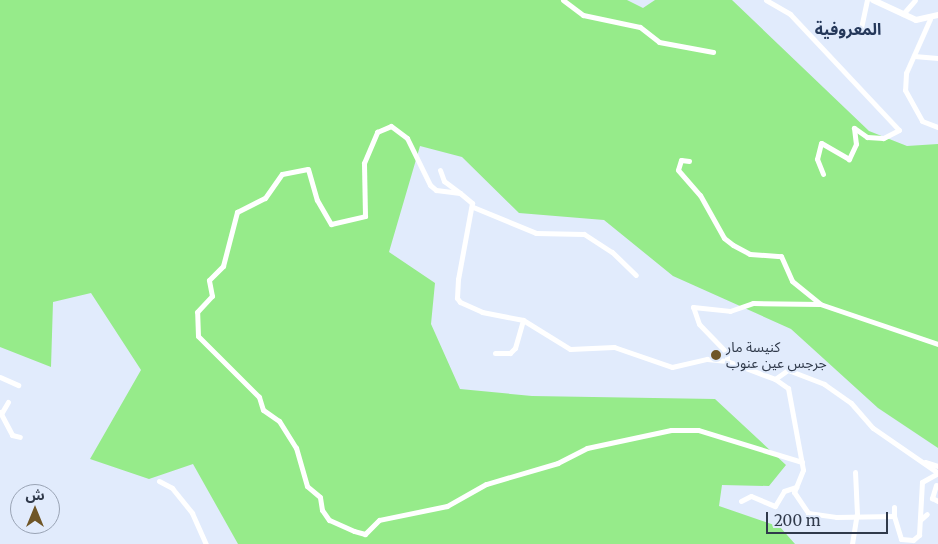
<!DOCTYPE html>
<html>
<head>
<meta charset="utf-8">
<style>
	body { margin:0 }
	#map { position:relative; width:938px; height:544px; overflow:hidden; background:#e1ebfc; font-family:Merriweather,"Noto Sans Arabic",serif }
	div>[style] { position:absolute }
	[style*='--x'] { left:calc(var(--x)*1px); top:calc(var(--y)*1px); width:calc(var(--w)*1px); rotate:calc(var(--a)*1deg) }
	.green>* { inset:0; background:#96eb8a }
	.minor>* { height:5px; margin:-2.5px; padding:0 2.5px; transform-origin:2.5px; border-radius:2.5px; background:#fff }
	.tertiary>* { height:6px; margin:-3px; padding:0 3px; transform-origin:3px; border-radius:3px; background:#fff }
	.dots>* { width:14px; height:14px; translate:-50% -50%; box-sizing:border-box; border:2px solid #e1ebfc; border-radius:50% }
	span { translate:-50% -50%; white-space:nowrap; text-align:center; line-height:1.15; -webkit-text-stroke:4px #e1ebfc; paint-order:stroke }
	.poi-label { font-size:14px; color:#303a4b }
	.left { translate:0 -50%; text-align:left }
	.quarter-label { font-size:16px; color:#25385a; font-weight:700 }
	.north { position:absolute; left:10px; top:484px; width:50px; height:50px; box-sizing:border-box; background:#e1ebfc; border:1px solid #9aa4b5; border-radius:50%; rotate:0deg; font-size:14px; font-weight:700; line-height:20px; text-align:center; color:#303a4b }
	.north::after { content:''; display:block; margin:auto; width:18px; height:22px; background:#6f5627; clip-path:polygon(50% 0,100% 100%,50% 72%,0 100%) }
	.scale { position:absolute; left:766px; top:512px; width:122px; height:22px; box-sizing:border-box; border:2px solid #303a4b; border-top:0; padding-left:6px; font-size:15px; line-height:18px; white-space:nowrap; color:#303a4b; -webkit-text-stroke:4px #e1ebfc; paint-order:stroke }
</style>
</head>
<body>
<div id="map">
	<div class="green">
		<i style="clip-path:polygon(0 0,627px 0,643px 8px,655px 0,732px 0,869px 131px,907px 146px,938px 144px,938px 448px,878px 408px,791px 329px,673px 276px,604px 220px,519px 213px,462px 157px,420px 146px,389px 252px,435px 283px,431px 324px,460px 389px,532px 396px,715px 399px,786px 465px,769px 486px,722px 485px,719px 506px,780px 527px,795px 544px,238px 544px,193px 464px,149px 479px,90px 459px,141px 370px,91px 293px,53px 302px,51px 367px,0 347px)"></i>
	</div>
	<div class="minor">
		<i style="--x:563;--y:0;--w:25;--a:37"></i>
		<i style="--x:583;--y:15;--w:58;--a:11.9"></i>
		<i style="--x:640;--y:27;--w:24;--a:38"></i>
		<i style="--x:659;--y:42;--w:55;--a:10.5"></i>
		<i style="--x:766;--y:0;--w:28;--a:30"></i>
		<i style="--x:790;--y:14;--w:159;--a:46.8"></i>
		<i style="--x:899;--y:130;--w:18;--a:153"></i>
		<i style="--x:883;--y:138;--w:16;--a:-176"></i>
		<i style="--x:867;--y:137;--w:16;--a:-145"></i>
		<i style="--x:854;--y:128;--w:16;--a:83"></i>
		<i style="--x:856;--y:144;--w:17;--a:115"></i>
		<i style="--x:849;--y:159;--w:32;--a:-150"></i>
		<i style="--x:821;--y:143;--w:16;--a:104"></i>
		<i style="--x:817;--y:159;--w:16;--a:68"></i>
		<i style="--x:903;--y:14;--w:18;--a:-49"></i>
		<i style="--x:930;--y:19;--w:59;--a:114"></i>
		<i style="--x:906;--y:73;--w:17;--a:93"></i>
		<i style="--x:905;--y:90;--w:35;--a:61"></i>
		<i style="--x:922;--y:121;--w:17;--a:21"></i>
		<i style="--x:844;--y:35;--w:18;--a:-22"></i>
		<i style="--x:861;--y:28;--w:29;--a:-78"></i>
		<i style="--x:914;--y:56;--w:24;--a:5"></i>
		<i style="--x:689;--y:161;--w:8;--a:-173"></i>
		<i style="--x:681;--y:160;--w:10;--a:107"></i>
		<i style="--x:678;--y:170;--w:33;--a:49"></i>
		<i style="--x:700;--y:195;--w:49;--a:60.8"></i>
		<i style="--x:724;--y:238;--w:11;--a:38"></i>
		<i style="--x:733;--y:245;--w:19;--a:28"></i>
		<i style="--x:750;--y:254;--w:31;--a:4"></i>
		<i style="--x:781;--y:256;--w:27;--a:66"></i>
		<i style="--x:792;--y:281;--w:36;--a:39"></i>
		<i style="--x:820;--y:304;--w:125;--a:18.7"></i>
		<i style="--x:440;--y:170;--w:12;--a:70"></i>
		<i style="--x:444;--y:181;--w:20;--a:37"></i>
		<i style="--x:473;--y:207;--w:68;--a:22.4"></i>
		<i style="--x:536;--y:233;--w:48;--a:1.2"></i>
		<i style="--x:584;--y:234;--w:33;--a:33"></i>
		<i style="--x:612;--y:252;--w:33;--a:44"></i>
		<i style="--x:495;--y:353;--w:15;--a:0"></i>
		<i style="--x:510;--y:353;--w:7;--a:-45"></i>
		<i style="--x:515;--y:348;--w:29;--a:-74"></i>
		<i style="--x:727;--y:361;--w:8;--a:-90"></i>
		<i style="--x:727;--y:353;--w:40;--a:-134"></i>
		<i style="--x:699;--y:324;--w:18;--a:-109"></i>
		<i style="--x:693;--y:307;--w:37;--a:6"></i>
		<i style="--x:730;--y:311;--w:24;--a:-19"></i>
		<i style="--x:753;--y:303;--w:67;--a:0.9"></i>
		<i style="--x:0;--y:377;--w:20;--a:24"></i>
		<i style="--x:775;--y:379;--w:16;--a:35"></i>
		<i style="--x:788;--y:388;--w:83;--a:79.6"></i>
		<i style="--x:803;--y:470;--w:24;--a:112"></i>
		<i style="--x:794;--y:492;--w:25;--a:56"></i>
		<i style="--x:808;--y:513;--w:28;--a:8"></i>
		<i style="--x:836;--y:517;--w:58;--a:-1"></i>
		<i style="--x:894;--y:516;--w:24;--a:73"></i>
		<i style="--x:901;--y:539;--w:12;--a:5"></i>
		<i style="--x:913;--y:540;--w:8;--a:-40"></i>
		<i style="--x:919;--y:535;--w:53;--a:-86.8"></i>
		<i style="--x:922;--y:482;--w:18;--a:-29"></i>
		<i style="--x:0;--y:412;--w:26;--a:62"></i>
		<i style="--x:12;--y:435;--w:8;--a:14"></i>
		<i style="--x:1;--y:414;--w:14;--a:-60"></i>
		<i style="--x:802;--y:462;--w:109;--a:-162.9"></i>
		<i style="--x:698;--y:430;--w:27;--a:180"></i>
		<i style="--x:671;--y:430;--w:86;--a:167.9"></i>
		<i style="--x:587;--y:448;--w:33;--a:153"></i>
		<i style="--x:558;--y:463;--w:75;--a:163.7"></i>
		<i style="--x:486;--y:484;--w:45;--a:150.6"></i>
		<i style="--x:447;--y:506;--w:69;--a:168.4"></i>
		<i style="--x:379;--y:520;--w:20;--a:135"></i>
		<i style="--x:365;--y:534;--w:11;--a:-165"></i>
		<i style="--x:354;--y:531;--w:27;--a:-156"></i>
		<i style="--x:329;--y:520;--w:12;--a:-125"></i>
		<i style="--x:322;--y:510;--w:13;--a:-99"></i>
		<i style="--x:320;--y:497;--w:17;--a:-140"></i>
		<i style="--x:307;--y:486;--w:40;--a:-106"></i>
		<i style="--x:296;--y:448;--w:32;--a:-122"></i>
		<i style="--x:279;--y:421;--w:19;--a:-145"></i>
		<i style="--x:263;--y:410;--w:14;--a:-107"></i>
		<i style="--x:259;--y:397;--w:86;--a:-135"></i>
		<i style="--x:198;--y:336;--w:24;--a:-92"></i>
		<i style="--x:197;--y:312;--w:22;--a:-47"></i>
		<i style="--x:212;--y:296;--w:16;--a:-101"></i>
		<i style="--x:209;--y:280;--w:20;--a:-45"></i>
		<i style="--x:223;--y:266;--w:56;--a:-75.5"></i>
		<i style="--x:237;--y:212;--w:31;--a:-27"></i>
		<i style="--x:265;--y:198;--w:29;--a:-55"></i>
		<i style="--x:282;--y:174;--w:26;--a:-11"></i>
		<i style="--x:308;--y:169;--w:32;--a:74"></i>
		<i style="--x:317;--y:200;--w:28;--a:60"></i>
		<i style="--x:331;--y:224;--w:35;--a:-13"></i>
		<i style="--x:365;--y:216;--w:53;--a:-91.1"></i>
		<i style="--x:364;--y:163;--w:34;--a:-67"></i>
		<i style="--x:377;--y:132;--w:15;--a:-23"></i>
		<i style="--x:391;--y:126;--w:20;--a:37"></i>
		<i style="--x:407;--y:138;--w:52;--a:63.9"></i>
		<i style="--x:430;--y:185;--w:8;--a:40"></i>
		<i style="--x:436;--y:190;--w:24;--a:7"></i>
		<i style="--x:460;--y:193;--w:16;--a:40"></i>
		<i style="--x:472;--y:203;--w:77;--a:100.4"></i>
		<i style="--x:458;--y:279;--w:19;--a:93"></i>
		<i style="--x:457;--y:298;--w:5;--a:53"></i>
		<i style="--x:460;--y:302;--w:24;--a:24"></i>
		<i style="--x:482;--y:312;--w:42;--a:11"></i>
		<i style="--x:523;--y:320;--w:55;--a:31.7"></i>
		<i style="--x:570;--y:349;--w:44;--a:-2.6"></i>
		<i style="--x:614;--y:347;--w:61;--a:19"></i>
		<i style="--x:672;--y:367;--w:36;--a:-13"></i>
		<i style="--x:707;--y:359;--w:20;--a:6"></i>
		<i style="--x:727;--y:361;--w:51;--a:20.6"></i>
		<i style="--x:775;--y:379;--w:16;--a:-35"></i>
		<i style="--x:788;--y:370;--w:39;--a:21"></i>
		<i style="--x:824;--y:384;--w:33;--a:35"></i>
		<i style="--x:851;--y:403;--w:33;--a:49"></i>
		<i style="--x:873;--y:428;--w:79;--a:34.7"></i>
		<i style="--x:925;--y:462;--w:14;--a:17"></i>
		<i style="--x:159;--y:481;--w:15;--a:28"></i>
		<i style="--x:172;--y:488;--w:32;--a:51"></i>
		<i style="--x:192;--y:513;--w:34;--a:66"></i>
		<i style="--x:936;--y:485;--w:14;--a:107"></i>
		<i style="--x:932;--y:498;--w:7;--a:27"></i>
		<i style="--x:741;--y:501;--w:11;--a:-27"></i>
		<i style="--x:751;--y:496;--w:26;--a:23"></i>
		<i style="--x:775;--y:506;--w:17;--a:-59"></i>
		<i style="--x:784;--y:491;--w:13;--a:-18"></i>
		<i style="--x:894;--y:516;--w:9;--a:-90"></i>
		<i style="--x:920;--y:520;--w:9;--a:-41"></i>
		<i style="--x:852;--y:544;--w:30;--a:-81"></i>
		<i style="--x:857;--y:514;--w:42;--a:-92.7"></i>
	</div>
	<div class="tertiary">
		<i style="--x:873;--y:0;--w:47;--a:24.9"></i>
		<i style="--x:916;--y:20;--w:23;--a:-13"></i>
	</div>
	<div class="dots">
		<i style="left:716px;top:355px;background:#6f5627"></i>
	</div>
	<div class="poi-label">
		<span class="left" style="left:726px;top:355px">كنيسة مار<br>جرجس عين عنوب</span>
	</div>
	<div class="quarter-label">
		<span style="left:848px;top:29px">المعروفية</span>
	</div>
	<div class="north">ش</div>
	<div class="scale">200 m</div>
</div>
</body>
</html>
